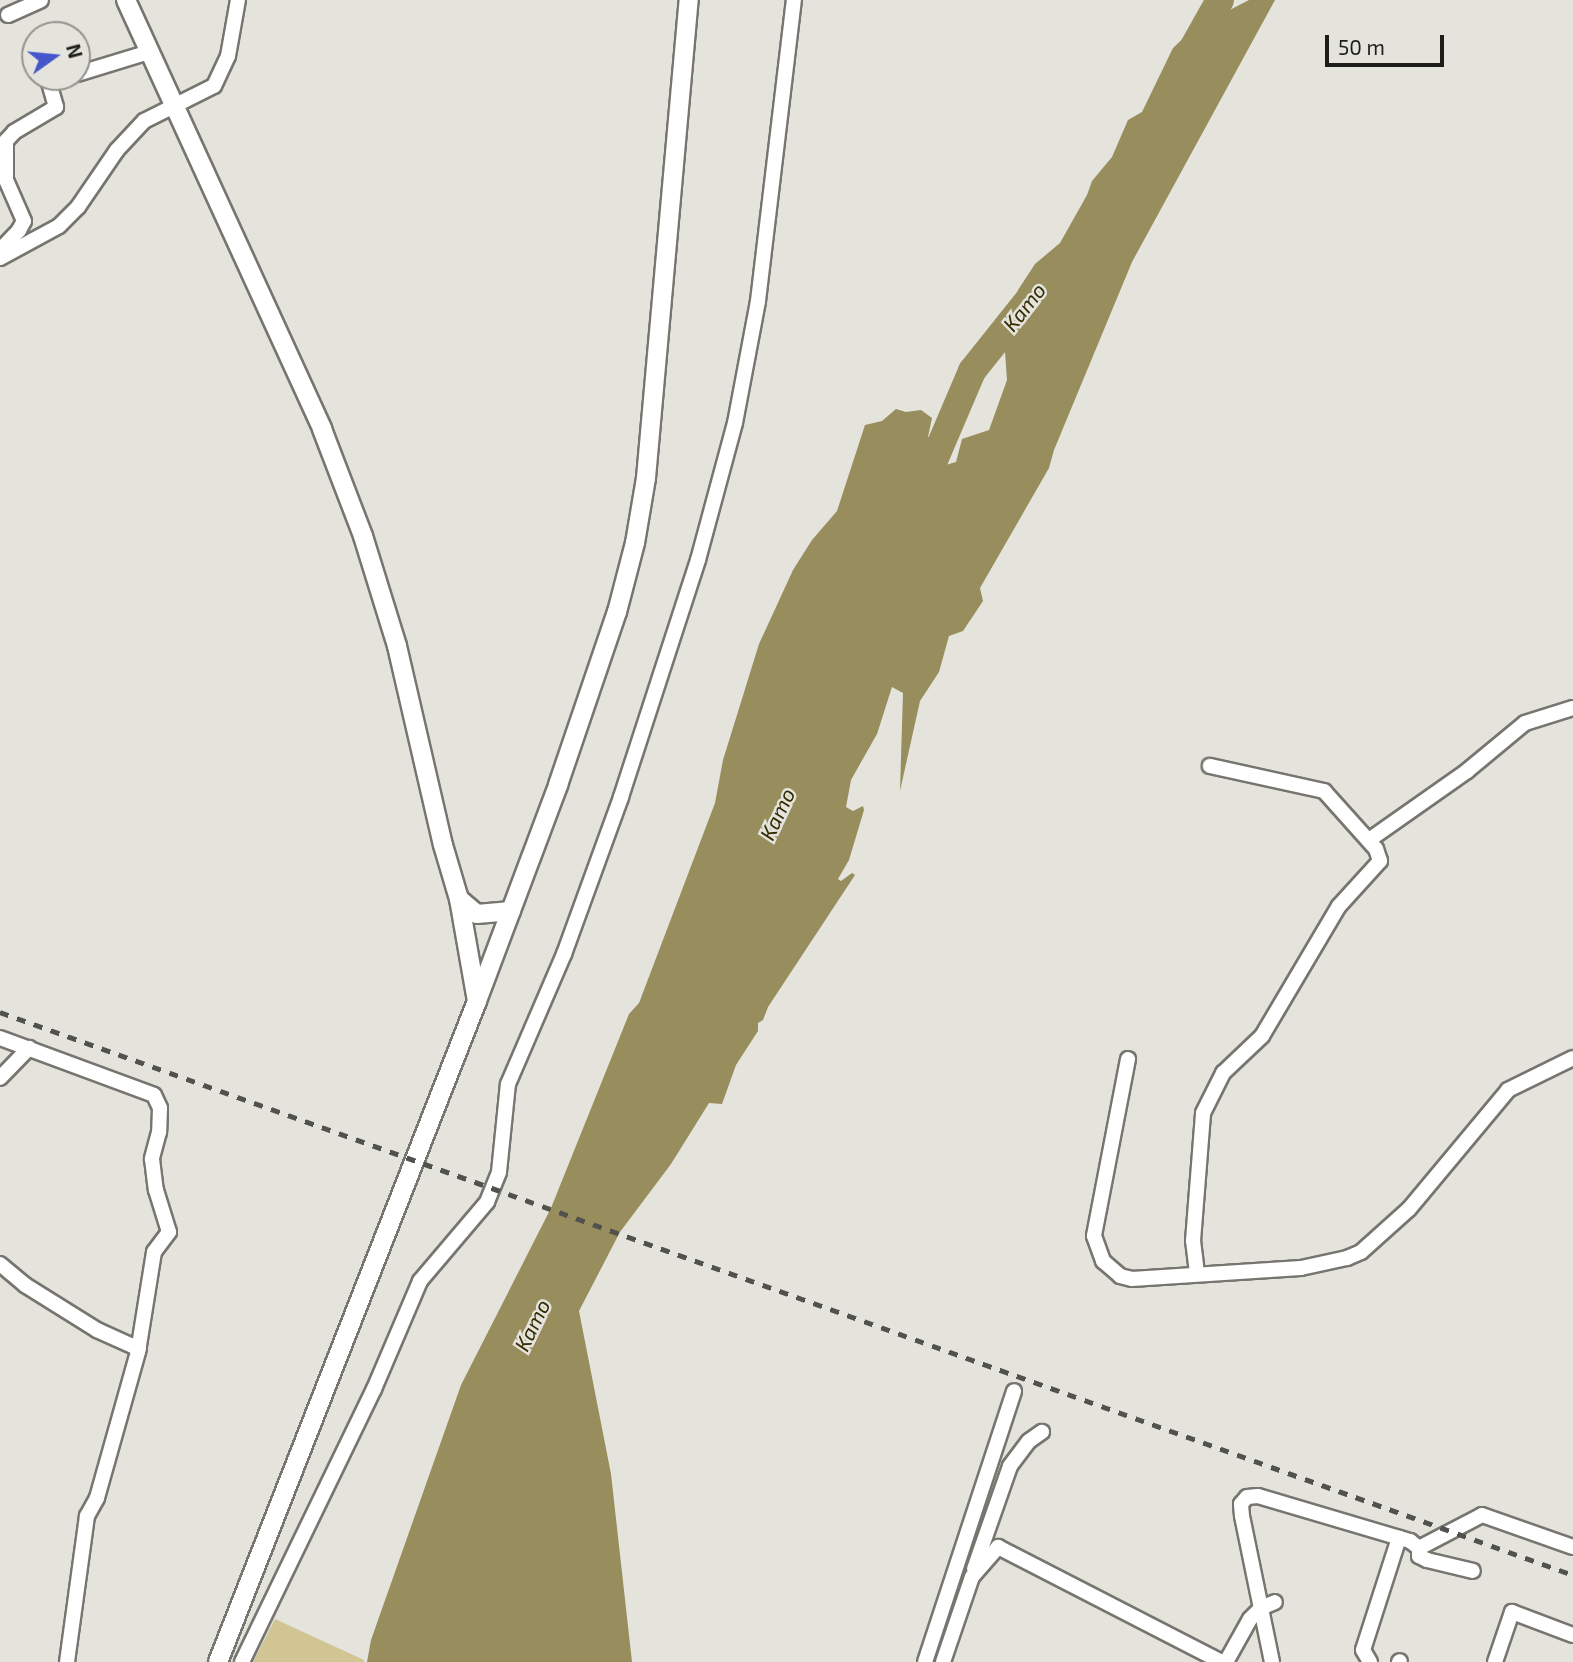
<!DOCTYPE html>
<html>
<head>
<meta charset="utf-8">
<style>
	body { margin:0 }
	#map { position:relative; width:1573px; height:1662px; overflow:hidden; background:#e4e3dc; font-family:"Exo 2",sans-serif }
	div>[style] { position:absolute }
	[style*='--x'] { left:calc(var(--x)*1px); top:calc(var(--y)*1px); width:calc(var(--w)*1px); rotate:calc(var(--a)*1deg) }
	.green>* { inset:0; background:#d0c593 }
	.water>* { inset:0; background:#988d5c }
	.river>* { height:28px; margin:-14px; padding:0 14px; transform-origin:14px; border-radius:14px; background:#988d5c }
	.roads { filter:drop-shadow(2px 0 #76756f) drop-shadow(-2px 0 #76756f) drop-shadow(0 2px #76756f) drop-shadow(0 -2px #76756f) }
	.minor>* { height:14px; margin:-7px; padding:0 7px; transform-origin:7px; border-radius:7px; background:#fff }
	.tertiary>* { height:18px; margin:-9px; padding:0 9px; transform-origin:9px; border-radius:9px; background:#fff }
	.rail>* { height:4.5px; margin-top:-2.25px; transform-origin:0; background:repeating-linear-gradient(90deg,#51514d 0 9px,transparent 0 18px) }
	span { translate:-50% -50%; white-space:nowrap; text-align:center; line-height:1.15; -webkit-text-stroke:5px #e4e3dc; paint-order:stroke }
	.water-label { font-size:21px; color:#342b01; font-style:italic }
	.north { position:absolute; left:21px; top:21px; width:70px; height:70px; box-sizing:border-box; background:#e4e3dc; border:2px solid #94948e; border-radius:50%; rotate:75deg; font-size:19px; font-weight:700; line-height:28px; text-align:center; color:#1d1d1a }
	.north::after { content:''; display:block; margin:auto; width:24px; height:32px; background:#4457cb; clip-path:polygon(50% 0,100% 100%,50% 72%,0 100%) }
	.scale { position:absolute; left:1325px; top:35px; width:119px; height:32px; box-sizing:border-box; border:4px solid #1d1d1a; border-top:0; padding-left:9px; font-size:21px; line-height:24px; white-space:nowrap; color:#1d1d1a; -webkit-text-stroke:5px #e4e3dc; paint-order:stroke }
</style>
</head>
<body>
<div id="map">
	<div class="green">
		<i style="clip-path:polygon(275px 1619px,364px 1660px,364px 1662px,253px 1662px)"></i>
	</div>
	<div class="water">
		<i style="clip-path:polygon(1249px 0,1275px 0,1132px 262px,1054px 450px,1049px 468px,980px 588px,983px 601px,963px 631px,949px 636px,939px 672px,920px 701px,900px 791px,903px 693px,892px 687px,877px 734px,851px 780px,846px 807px,853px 811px,863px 806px,864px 810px,849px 860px,838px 879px,841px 881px,852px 873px,855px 875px,768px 1007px,763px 1020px,758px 1023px,758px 1031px,736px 1065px,722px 1104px,709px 1103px,671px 1164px,620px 1232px,579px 1311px,611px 1474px,632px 1662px,367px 1662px,371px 1640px,461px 1385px,551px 1208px,629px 1014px,639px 1003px,715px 803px,723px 760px,759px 644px,793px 570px,812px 540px,837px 511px,865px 425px,882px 421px,896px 409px,906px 412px,921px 410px,932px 418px,928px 437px,935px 438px,928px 454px,942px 466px,956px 462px,962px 439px,989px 430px,1007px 380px,1005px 352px,1018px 290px,1035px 264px,1060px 243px,1087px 195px,1092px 181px,1112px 157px,1128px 120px,1142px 112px,1173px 48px,1193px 29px)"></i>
	</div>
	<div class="river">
		<i style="--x:1189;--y:55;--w:63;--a:-60.6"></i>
		<i style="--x:920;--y:493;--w:133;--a:-66.9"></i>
		<i style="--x:972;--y:371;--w:100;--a:-51.5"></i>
	</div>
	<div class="roads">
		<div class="minor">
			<i style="--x:8;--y:15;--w:36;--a:-24"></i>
			<i style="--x:77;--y:74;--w:75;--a:-17"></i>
			<i style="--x:0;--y:250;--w:28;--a:-46"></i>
			<i style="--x:19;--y:230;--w:10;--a:-61"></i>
			<i style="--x:24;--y:221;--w:45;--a:-113.7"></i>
			<i style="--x:6;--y:180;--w:39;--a:-90"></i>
			<i style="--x:6;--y:141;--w:12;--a:-48"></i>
			<i style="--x:14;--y:132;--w:49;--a:-30.8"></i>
			<i style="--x:56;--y:107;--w:25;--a:-106"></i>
			<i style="--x:49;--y:83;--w:20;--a:-18"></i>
			<i style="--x:0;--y:258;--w:67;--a:-28.5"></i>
			<i style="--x:59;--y:226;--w:27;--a:-45"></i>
			<i style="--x:78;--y:207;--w:69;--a:-55.6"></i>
			<i style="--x:117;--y:150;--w:40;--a:-47"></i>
			<i style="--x:144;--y:121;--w:78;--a:-26.6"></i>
			<i style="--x:214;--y:86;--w:33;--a:-65"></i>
			<i style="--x:228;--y:56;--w:57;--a:-79.9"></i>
			<i style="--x:1369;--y:840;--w:120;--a:-35.1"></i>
			<i style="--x:1467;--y:771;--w:75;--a:-39.6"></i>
			<i style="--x:1525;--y:723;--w:50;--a:-17.4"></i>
			<i style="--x:0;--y:1038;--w:164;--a:20.3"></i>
			<i style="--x:154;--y:1095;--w:14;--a:65"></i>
			<i style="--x:160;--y:1108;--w:24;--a:92"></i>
			<i style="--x:159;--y:1132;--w:28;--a:105"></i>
			<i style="--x:152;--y:1159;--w:31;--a:83"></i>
			<i style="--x:156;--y:1190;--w:44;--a:72.8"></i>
			<i style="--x:169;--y:1232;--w:25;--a:127"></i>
			<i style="--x:154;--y:1252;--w:101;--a:99.1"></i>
			<i style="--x:138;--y:1352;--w:152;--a:105.7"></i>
			<i style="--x:97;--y:1498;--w:21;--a:119"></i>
			<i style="--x:87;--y:1516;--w:147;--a:97.8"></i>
			<i style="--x:1128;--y:1059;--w:180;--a:100.9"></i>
			<i style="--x:1094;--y:1236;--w:27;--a:70"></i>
			<i style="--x:1103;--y:1261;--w:23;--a:41"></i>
			<i style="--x:1120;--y:1276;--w:12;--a:14"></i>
			<i style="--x:1132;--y:1279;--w:169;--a:-3.7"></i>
			<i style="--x:1301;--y:1268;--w:47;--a:-12.3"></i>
			<i style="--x:1347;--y:1258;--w:15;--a:-23"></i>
			<i style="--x:1361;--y:1252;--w:64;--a:-41.9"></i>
			<i style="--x:1409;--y:1209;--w:155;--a:-50.2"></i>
			<i style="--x:1508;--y:1090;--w:72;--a:-26.2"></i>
			<i style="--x:0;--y:1078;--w:42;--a:-46"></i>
			<i style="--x:0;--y:1264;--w:33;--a:40"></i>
			<i style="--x:25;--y:1285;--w:85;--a:32"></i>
			<i style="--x:97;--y:1330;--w:46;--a:24.3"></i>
			<i style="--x:1197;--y:1273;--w:32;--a:-97"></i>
			<i style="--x:1193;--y:1241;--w:128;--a:-85.5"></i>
			<i style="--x:1203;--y:1113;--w:45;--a:-63.4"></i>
			<i style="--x:1223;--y:1073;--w:54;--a:-43.5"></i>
			<i style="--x:1262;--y:1036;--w:151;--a:-59.4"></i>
			<i style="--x:1339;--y:906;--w:61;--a:-47.7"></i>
			<i style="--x:1380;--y:861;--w:13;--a:-108"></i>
			<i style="--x:1376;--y:849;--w:78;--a:-131.9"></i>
			<i style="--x:1324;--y:791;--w:117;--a:-167.6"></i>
			<i style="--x:1419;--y:1548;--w:71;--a:-27.6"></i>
			<i style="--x:1482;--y:1515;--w:96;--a:19.4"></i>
			<i style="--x:974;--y:1569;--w:109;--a:-70.7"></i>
			<i style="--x:1010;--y:1466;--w:31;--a:-53"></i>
			<i style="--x:1029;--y:1441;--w:16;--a:-35"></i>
			<i style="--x:242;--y:1662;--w:303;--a:-64.2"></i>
			<i style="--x:374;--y:1389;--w:117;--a:-66.9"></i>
			<i style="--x:420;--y:1281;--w:104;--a:-49.7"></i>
			<i style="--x:487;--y:1202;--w:32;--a:-68"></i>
			<i style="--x:499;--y:1172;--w:88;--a:-84.2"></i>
			<i style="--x:508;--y:1084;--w:142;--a:-66.7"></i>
			<i style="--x:564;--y:954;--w:167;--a:-70"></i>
			<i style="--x:621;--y:797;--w:249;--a:-72"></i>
			<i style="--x:698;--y:560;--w:142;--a:-74.9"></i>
			<i style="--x:735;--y:423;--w:124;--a:-79.3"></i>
			<i style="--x:758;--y:301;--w:303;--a:-83.2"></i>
			<i style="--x:925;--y:1662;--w:285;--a:-71.8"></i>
			<i style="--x:943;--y:1662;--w:90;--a:-71.2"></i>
			<i style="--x:972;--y:1577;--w:40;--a:-49"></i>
			<i style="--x:998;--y:1547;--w:252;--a:27.2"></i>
			<i style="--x:1226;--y:1662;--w:49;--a:-60.8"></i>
			<i style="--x:1250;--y:1619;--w:16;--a:-45"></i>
			<i style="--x:1261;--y:1608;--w:15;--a:-23"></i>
			<i style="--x:1272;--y:1662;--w:149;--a:-101.6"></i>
			<i style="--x:1242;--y:1516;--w:12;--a:-95"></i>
			<i style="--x:1241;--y:1504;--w:9;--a:-49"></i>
			<i style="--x:1247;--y:1497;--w:11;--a:-5"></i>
			<i style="--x:1258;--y:1496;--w:159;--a:16.5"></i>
			<i style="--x:1410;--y:1541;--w:11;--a:38"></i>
			<i style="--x:1419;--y:1548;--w:8;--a:90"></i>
			<i style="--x:1419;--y:1556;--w:9;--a:27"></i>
			<i style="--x:1427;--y:1560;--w:47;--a:13.4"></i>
			<i style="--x:1370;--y:1662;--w:14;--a:-120"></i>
			<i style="--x:1363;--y:1650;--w:118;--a:-72.2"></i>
			<i style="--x:1399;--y:1662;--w:1;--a:-45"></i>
			<i style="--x:1495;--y:1662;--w:53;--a:-71.2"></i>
			<i style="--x:1512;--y:1612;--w:65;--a:20.7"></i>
		</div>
		<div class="tertiary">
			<i style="--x:126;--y:0;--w:472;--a:65.4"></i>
			<i style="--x:322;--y:429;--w:115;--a:69"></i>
			<i style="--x:363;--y:536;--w:115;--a:72.8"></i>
			<i style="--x:397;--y:646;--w:204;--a:77"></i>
			<i style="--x:443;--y:845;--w:56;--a:73.5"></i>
			<i style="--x:459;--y:899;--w:104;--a:80"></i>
			<i style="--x:459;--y:899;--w:23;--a:40"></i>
			<i style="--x:477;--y:914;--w:34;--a:-5"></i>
			<i style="--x:218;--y:1662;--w:710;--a:-68.6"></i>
			<i style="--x:477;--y:1001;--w:231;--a:-69.4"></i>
			<i style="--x:558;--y:785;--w:183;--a:-71.2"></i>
			<i style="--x:617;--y:612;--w:71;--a:-75.4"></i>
			<i style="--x:635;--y:543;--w:66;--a:-80.4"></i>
			<i style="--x:646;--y:478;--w:480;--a:-84.9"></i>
		</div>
	</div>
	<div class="rail">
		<i style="--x:0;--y:1012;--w:1671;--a:19.69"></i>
	</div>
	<div class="water-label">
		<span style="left:1024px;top:307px;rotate:-52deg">Kamo</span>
		<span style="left:777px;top:814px;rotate:-65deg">Kamo</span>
		<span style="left:532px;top:1325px;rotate:-64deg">Kamo</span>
	</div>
	<div class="north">N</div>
	<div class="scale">50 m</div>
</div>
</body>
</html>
